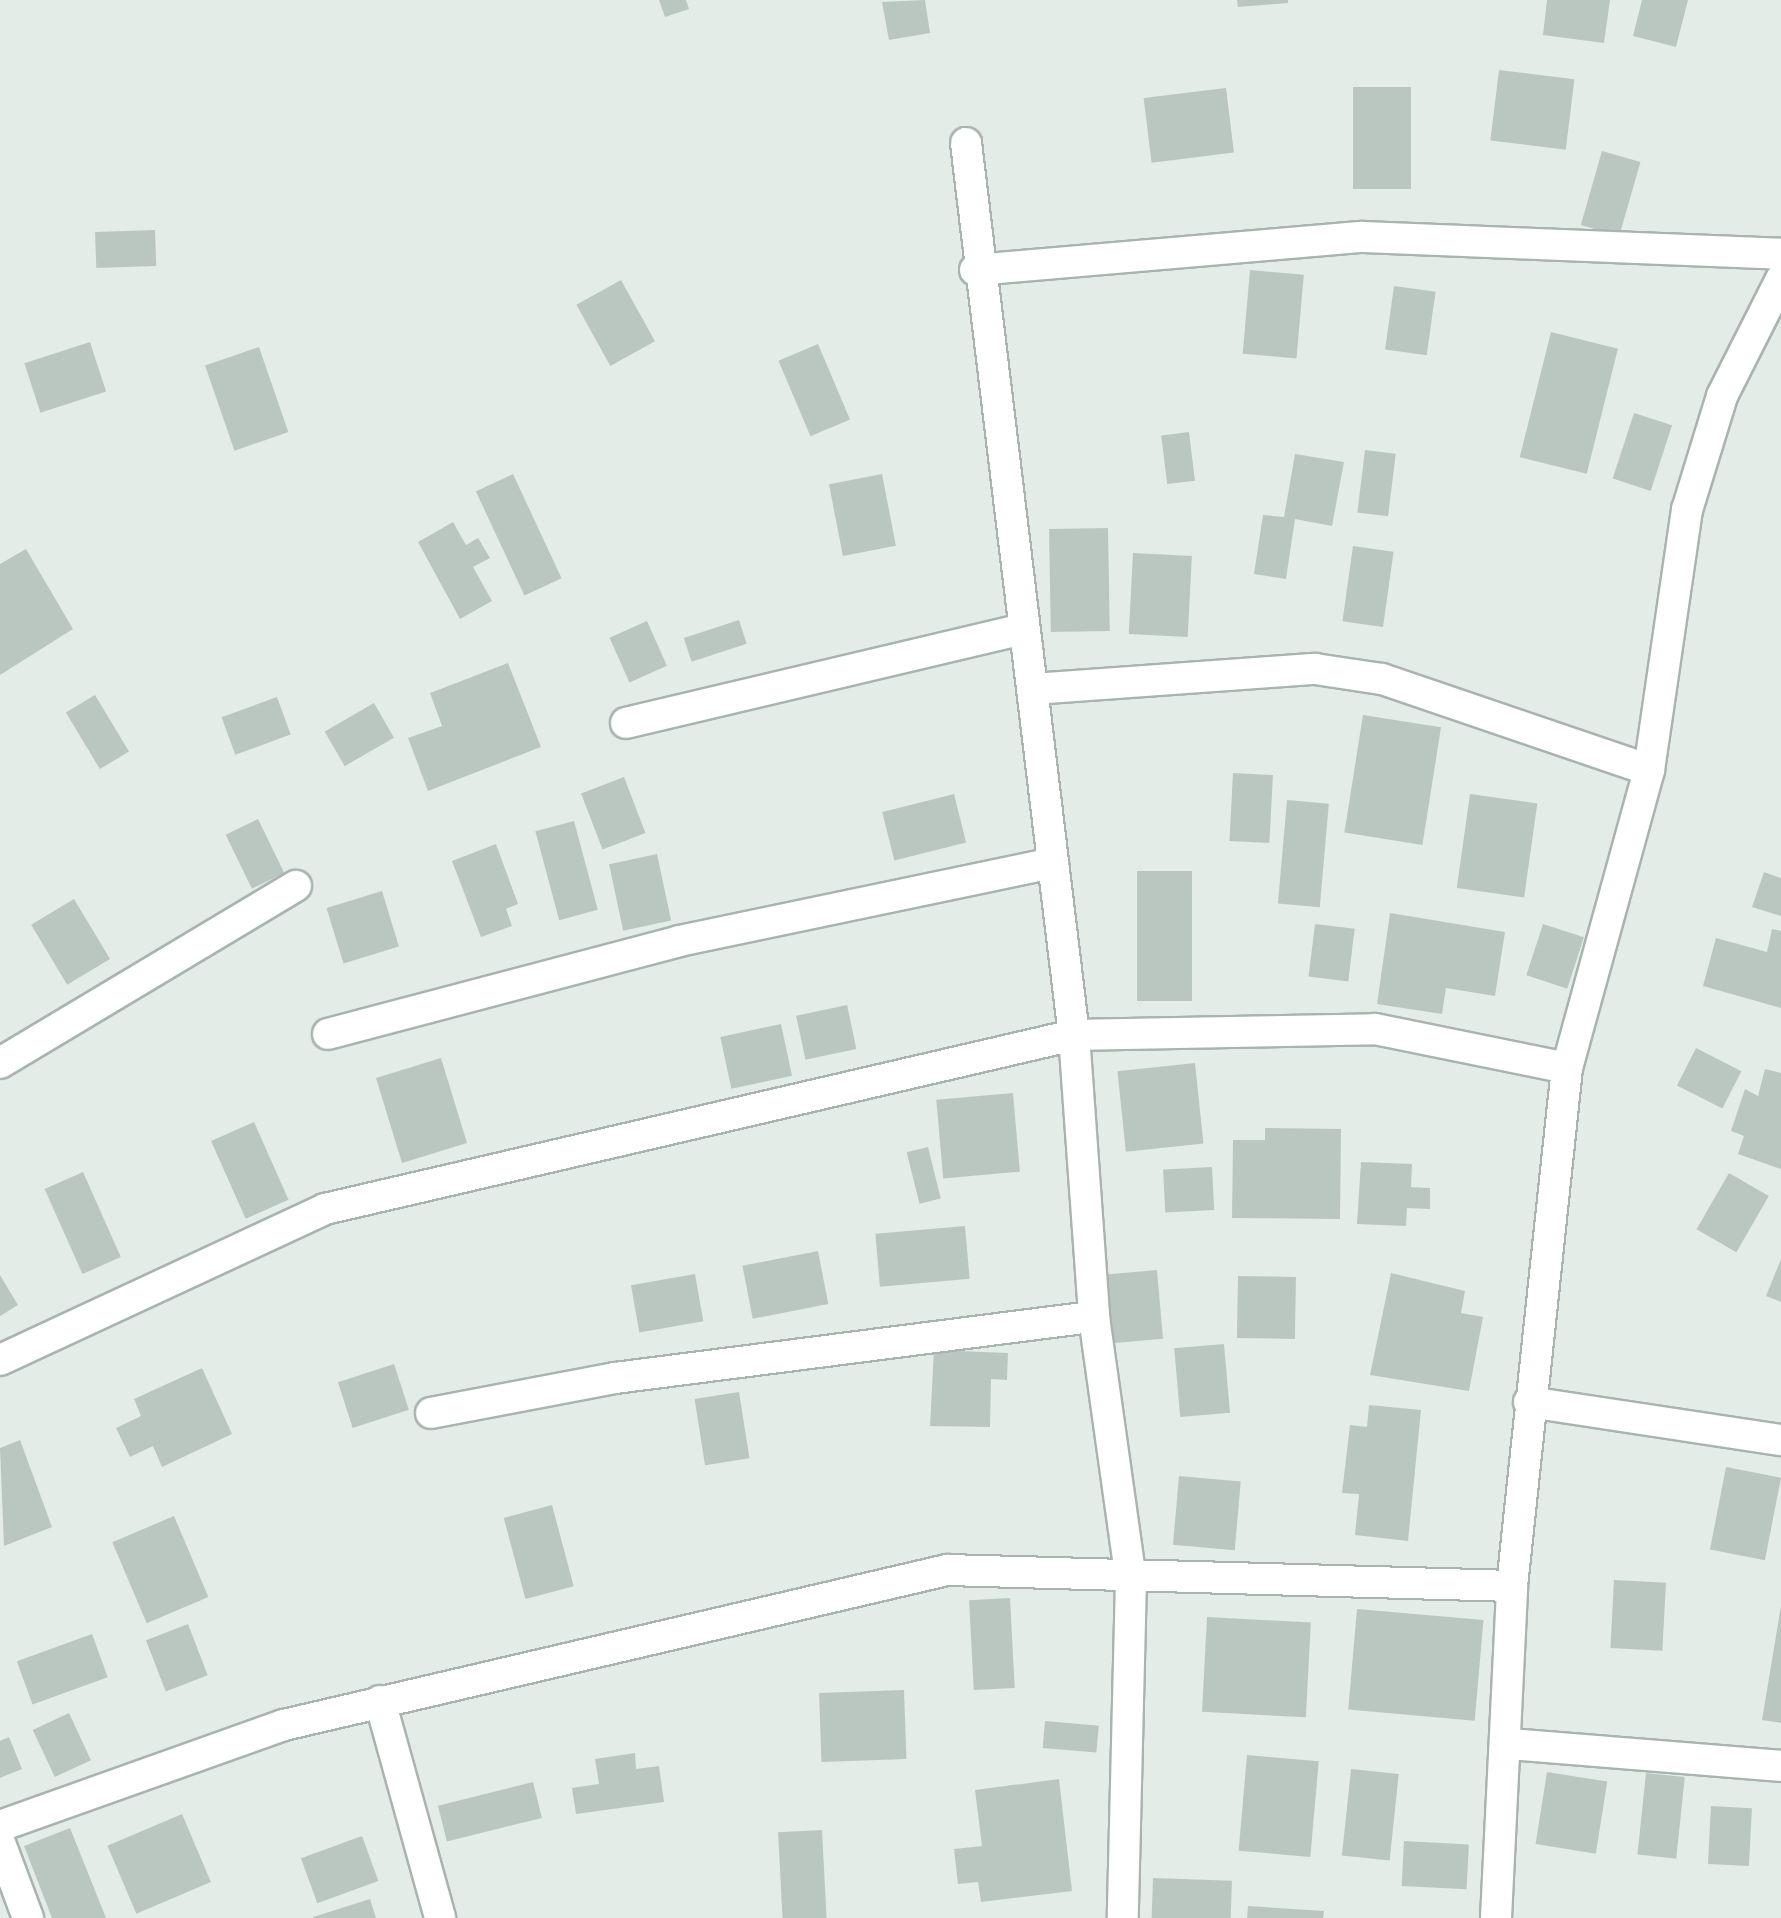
<!DOCTYPE html>
<html>
<head>
<meta charset="utf-8">
<style>
	body { margin:0 }
	#map { position:relative; width:1781px; height:1918px; overflow:hidden; background:#e4ece8; font-family:Raleway,sans-serif }
	div>[style] { position:absolute }
	[style*='--x'] { left:calc(var(--x)*1px); top:calc(var(--y)*1px); width:calc(var(--w)*1px); rotate:calc(var(--a)*1deg) }
	.building>* { inset:0; background:#bac7c1; transform-origin:0 0 }
	.roads { filter:drop-shadow(2px 0 #a7b4af) drop-shadow(-2px 0 #a7b4af) drop-shadow(0 2px #a7b4af) drop-shadow(0 -2px #a7b4af) }
	.minor>* { height:30px; margin:-15px; padding:0 15px; transform-origin:15px; border-radius:15px; background:#fff }
	span { translate:-50% -50%; white-space:nowrap; text-align:center; line-height:1.15; -webkit-text-stroke:9px #f4f9f7; paint-order:stroke }
</style>
</head>
<body>
<div id="map">
	<div class="building">
		<i style="clip-path:polygon(659px 0,686px 0,689px 9px,665px 17px)"></i>
		<i style="clip-path:polygon(925px 0,930px 33px,889px 40px,882px 2px)"></i>
		<i style="clip-path:polygon(1237px 0,1288px 0,1288px 3px,1238px 7px)"></i>
		<i style="clip-path:polygon(1547px 0,1610px 0,1604px 43px,1543px 35px)"></i>
		<i style="clip-path:polygon(1642px 0,1688px 0,1676px 47px,1633px 36px)"></i>
		<i style="left:1499px;top:70px;width:76px;height:71px;rotate:7deg"></i>
		<i style="left:1353px;top:87px;width:58px;height:102px"></i>
		<i style="left:1226px;top:88px;width:65px;height:83px;rotate:83deg"></i>
		<i style="left:1602px;top:151px;width:40px;height:77px;rotate:16deg"></i>
		<i style="left:155px;top:230px;width:36px;height:60px;rotate:88deg"></i>
		<i style="left:1250px;top:270px;width:54px;height:84px;rotate:5deg"></i>
		<i style="left:621px;top:280px;width:70px;height:51px;rotate:61deg"></i>
		<i style="left:1394px;top:286px;width:42px;height:64px;rotate:8deg"></i>
		<i style="left:1551px;top:332px;width:69px;height:129px;rotate:14deg"></i>
		<i style="left:90px;top:342px;width:52px;height:69px;rotate:72deg"></i>
		<i style="left:818px;top:344px;width:82px;height:43px;rotate:67deg"></i>
		<i style="left:259px;top:347px;width:90px;height:57px;rotate:71deg"></i>
		<i style="left:1634px;top:413px;width:40px;height:69px;rotate:18deg"></i>
		<i style="left:1189px;top:432px;width:49px;height:28px;rotate:83deg"></i>
		<i style="left:1365px;top:450px;width:31px;height:63px;rotate:7deg"></i>
		<i style="clip-path:polygon(1295px 454px,1344px 462px,1332px 526px,1295px 519px,1286px 579px,1254px 574px,1263px 515px,1284px 517px)"></i>
		<i style="left:513px;top:474px;width:115px;height:41px;rotate:65deg"></i>
		<i style="left:882px;top:474px;width:73px;height:54px;rotate:79deg"></i>
		<i style="clip-path:polygon(453px 522px,466px 545px,478px 538px,490px 558px,473px 567px,492px 601px,460px 619px,418px 542px)"></i>
		<i style="left:1108px;top:528px;width:103px;height:59px;rotate:89deg"></i>
		<i style="left:1353px;top:546px;width:41px;height:76px;rotate:8deg"></i>
		<i style="clip-path:polygon(26px 549px,73px 629px,0 675px,0 564px)"></i>
		<i style="left:1133px;top:553px;width:59px;height:81px;rotate:3deg"></i>
		<i style="left:739px;top:620px;width:25px;height:58px;rotate:72deg"></i>
		<i style="left:647px;top:621px;width:49px;height:41px;rotate:66deg"></i>
		<i style="clip-path:polygon(508px 663px,541px 747px,428px 791px,408px 738px,442px 726px,430px 693px)"></i>
		<i style="left:95px;top:695px;width:66px;height:34px;rotate:59deg"></i>
		<i style="left:277px;top:697px;width:40px;height:59px;rotate:70deg"></i>
		<i style="left:374px;top:703px;width:40px;height:57px;rotate:60deg"></i>
		<i style="left:1363px;top:715px;width:79px;height:119px;rotate:9deg"></i>
		<i style="left:1233px;top:773px;width:40px;height:68px;rotate:3deg"></i>
		<i style="left:624px;top:777px;width:60px;height:46px;rotate:69deg"></i>
		<i style="left:954px;top:794px;width:50px;height:74px;rotate:76deg"></i>
		<i style="left:1470px;top:794px;width:68px;height:95px;rotate:8deg"></i>
		<i style="left:1287px;top:800px;width:42px;height:104px;rotate:5deg"></i>
		<i style="left:258px;top:819px;width:60px;height:36px;rotate:64deg"></i>
		<i style="left:574px;top:821px;width:92px;height:40px;rotate:75deg"></i>
		<i style="clip-path:polygon(496px 844px,518px 904px,506px 909px,512px 926px,481px 937px,452px 861px)"></i>
		<i style="left:657px;top:854px;width:68px;height:49px;rotate:78deg"></i>
		<i style="left:1192px;top:871px;width:130px;height:55px;rotate:90deg"></i>
		<i style="clip-path:polygon(1764px 872px,1781px 878px,1781px 916px,1752px 907px)"></i>
		<i style="left:382px;top:891px;width:58px;height:58px;rotate:73deg"></i>
		<i style="left:74px;top:899px;width:70px;height:50px;rotate:59deg"></i>
		<i style="clip-path:polygon(1390px 913px,1505px 932px,1495px 996px,1446px 988px,1442px 1014px,1377px 1004px)"></i>
		<i style="left:1315px;top:924px;width:40px;height:53px;rotate:7deg"></i>
		<i style="left:1543px;top:924px;width:43px;height:54px;rotate:18deg"></i>
		<i style="clip-path:polygon(1772px 929px,1781px 931px,1781px 1008px,1703px 986px,1716px 938px,1767px 952px)"></i>
		<i style="left:847px;top:1005px;width:45px;height:52px;rotate:78deg"></i>
		<i style="left:781px;top:1024px;width:53px;height:62px;rotate:78deg"></i>
		<i style="left:1696px;top:1048px;width:51px;height:42px;rotate:27deg"></i>
		<i style="left:441px;top:1058px;width:89px;height:68px;rotate:73deg"></i>
		<i style="left:1195px;top:1063px;width:81px;height:78px;rotate:84deg"></i>
		<i style="clip-path:polygon(1765px 1069px,1781px 1073px,1781px 1169px,1738px 1154px,1744px 1136px,1731px 1131px,1745px 1089px,1758px 1096px)"></i>
		<i style="left:1013px;top:1093px;width:79px;height:77px;rotate:85deg"></i>
		<i style="left:254px;top:1122px;width:85px;height:47px;rotate:66deg"></i>
		<i style="clip-path:polygon(1265px 1128px,1341px 1129px,1340px 1219px,1232px 1218px,1233px 1140px,1265px 1140px)"></i>
		<i style="left:928px;top:1147px;width:53px;height:22px;rotate:76deg"></i>
		<i style="clip-path:polygon(1361px 1162px,1412px 1164px,1411px 1187px,1430px 1188px,1430px 1209px,1407px 1208px,1406px 1226px,1357px 1224px)"></i>
		<i style="left:1212px;top:1167px;width:43px;height:49px;rotate:87deg"></i>
		<i style="left:83px;top:1172px;width:93px;height:42px;rotate:66deg"></i>
		<i style="left:1729px;top:1173px;width:46px;height:65px;rotate:30deg"></i>
		<i style="left:965px;top:1226px;width:53px;height:90px;rotate:85deg"></i>
		<i style="left:818px;top:1251px;width:54px;height:77px;rotate:79deg"></i>
		<i style="clip-path:polygon(1781px 1259px,1781px 1302px,1766px 1296px)"></i>
		<i style="left:1157px;top:1270px;width:69px;height:51px;rotate:85deg"></i>
		<i style="clip-path:polygon(1391px 1273px,1465px 1291px,1461px 1313px,1483px 1317px,1469px 1391px,1370px 1375px)"></i>
		<i style="left:695px;top:1274px;width:48px;height:65px;rotate:80deg"></i>
		<i style="clip-path:polygon(0 1275px,18px 1305px,0 1316px)"></i>
		<i style="left:1238px;top:1276px;width:58px;height:62px;rotate:1deg"></i>
		<i style="left:1224px;top:1344px;width:69px;height:50px;rotate:85deg"></i>
		<i style="clip-path:polygon(934px 1350px,1008px 1353px,1007px 1380px,991px 1379px,990px 1427px,930px 1426px)"></i>
		<i style="left:394px;top:1364px;width:48px;height:59px;rotate:72deg"></i>
		<i style="clip-path:polygon(202px 1368px,232px 1434px,162px 1467px,153px 1446px,130px 1457px,116px 1428px,141px 1416px,134px 1399px)"></i>
		<i style="left:739px;top:1392px;width:67px;height:45px;rotate:81deg"></i>
		<i style="clip-path:polygon(1369px 1405px,1421px 1410px,1408px 1541px,1355px 1535px,1359px 1494px,1342px 1493px,1350px 1425px,1367px 1427px)"></i>
		<i style="clip-path:polygon(20px 1440px,52px 1527px,4px 1546px,0 1448px)"></i>
		<i style="left:1726px;top:1467px;width:56px;height:84px;rotate:11deg"></i>
		<i style="left:1179px;top:1476px;width:62px;height:69px;rotate:5deg"></i>
		<i style="left:552px;top:1505px;width:84px;height:50px;rotate:75deg"></i>
		<i style="left:174px;top:1516px;width:88px;height:67px;rotate:67deg"></i>
		<i style="left:1614px;top:1580px;width:52px;height:68px;rotate:3deg"></i>
		<i style="left:1010px;top:1598px;width:90px;height:41px;rotate:87deg"></i>
		<i style="clip-path:polygon(1781px 1606px,1781px 1723px,1762px 1720px)"></i>
		<i style="left:1357px;top:1609px;width:127px;height:101px;rotate:5deg"></i>
		<i style="left:1207px;top:1617px;width:104px;height:95px;rotate:3deg"></i>
		<i style="left:188px;top:1624px;width:55px;height:45px;rotate:69deg"></i>
		<i style="left:92px;top:1634px;width:46px;height:80px;rotate:70deg"></i>
		<i style="left:904px;top:1690px;width:69px;height:85px;rotate:88deg"></i>
		<i style="left:69px;top:1713px;width:52px;height:40px;rotate:65deg"></i>
		<i style="left:1045px;top:1721px;width:54px;height:27px;rotate:5deg"></i>
		<i style="clip-path:polygon(9px 1737px,22px 1769px,0 1778px,0 1741px)"></i>
		<i style="clip-path:polygon(635px 1753px,636px 1769px,659px 1766px,664px 1802px,576px 1814px,572px 1788px,599px 1784px,595px 1759px)"></i>
		<i style="left:1247px;top:1755px;width:72px;height:96px;rotate:5deg"></i>
		<i style="left:1351px;top:1769px;width:48px;height:87px;rotate:6deg"></i>
		<i style="left:1547px;top:1772px;width:61px;height:73px;rotate:9deg"></i>
		<i style="left:1646px;top:1773px;width:39px;height:82px;rotate:6deg"></i>
		<i style="clip-path:polygon(1059px 1779px,1072px 1891px,981px 1902px,978px 1882px,958px 1884px,954px 1849px,982px 1846px,975px 1790px)"></i>
		<i style="left:533px;top:1782px;width:37px;height:98px;rotate:76deg"></i>
		<i style="left:1711px;top:1806px;width:41px;height:58px;rotate:3deg"></i>
		<i style="left:182px;top:1814px;width:74px;height:81px;rotate:67deg"></i>
		<i style="clip-path:polygon(70px 1828px,106px 1918px,52px 1918px,24px 1846px)"></i>
		<i style="left:822px;top:1830px;width:88px;height:44px;rotate:87deg"></i>
		<i style="left:362px;top:1836px;width:48px;height:65px;rotate:70deg"></i>
		<i style="left:1404px;top:1841px;width:65px;height:45px;rotate:3deg"></i>
		<i style="left:1153px;top:1878px;width:79px;height:40px;rotate:2deg"></i>
		<i style="clip-path:polygon(370px 1899px,376px 1918px,313px 1918px,313px 1917px)"></i>
		<i style="clip-path:polygon(1248px 1906px,1324px 1911px,1323px 1918px,1247px 1918px)"></i>
	</div>
	<div class="roads">
		<div class="minor">
			<i style="--x:966;--y:143;--w:899;--a:83.1"></i>
			<i style="--x:1074;--y:1035;--w:283;--a:85.9"></i>
			<i style="--x:1094;--y:1317;--w:265;--a:82"></i>
			<i style="--x:1131;--y:1579;--w:339;--a:91.4"></i>
			<i style="--x:975;--y:270;--w:389;--a:-4.9"></i>
			<i style="--x:1363;--y:237;--w:418;--a:2.3"></i>
			<i style="--x:1033;--y:689;--w:283;--a:-4.1"></i>
			<i style="--x:1315;--y:669;--w:68;--a:8.5"></i>
			<i style="--x:1382;--y:679;--w:282;--a:18.8"></i>
			<i style="--x:626;--y:723;--w:409;--a:-13.3"></i>
			<i style="--x:328;--y:1034;--w:363;--a:-14.8"></i>
			<i style="--x:679;--y:941;--w:382;--a:-11.8"></i>
			<i style="--x:0;--y:1063;--w:345;--a:-30.9"></i>
			<i style="--x:0;--y:1360;--w:358;--a:-24.9"></i>
			<i style="--x:325;--y:1209;--w:769;--a:-13.08"></i>
			<i style="--x:1074;--y:1035;--w:301;--a:-1.1"></i>
			<i style="--x:1375;--y:1029;--w:196;--a:11.5"></i>
			<i style="--x:1529;--y:1402;--w:255;--a:8.6"></i>
			<i style="--x:431;--y:1413;--w:187;--a:-10.8"></i>
			<i style="--x:615;--y:1378;--w:483;--a:-7.3"></i>
			<i style="--x:380;--y:1701;--w:225;--a:74.5"></i>
			<i style="--x:1509;--y:1744;--w:273;--a:4.6"></i>
			<i style="--x:0;--y:1826;--w:301;--a:-19.6"></i>
			<i style="--x:284;--y:1725;--w:681;--a:-13.16"></i>
			<i style="--x:947;--y:1570;--w:565;--a:1.62"></i>
			<i style="--x:0;--y:1843;--w:80;--a:69.5"></i>
			<i style="--x:1496;--y:1918;--w:332;--a:-87.2"></i>
			<i style="--x:1512;--y:1586;--w:521;--a:-83.94"></i>
			<i style="--x:1567;--y:1068;--w:309;--a:-74.6"></i>
			<i style="--x:1649;--y:770;--w:263;--a:-81.7"></i>
			<i style="--x:1687;--y:510;--w:119;--a:-72.9"></i>
			<i style="--x:1722;--y:396;--w:131;--a:-63.2"></i>
		</div>
	</div>
</div>
</body>
</html>
